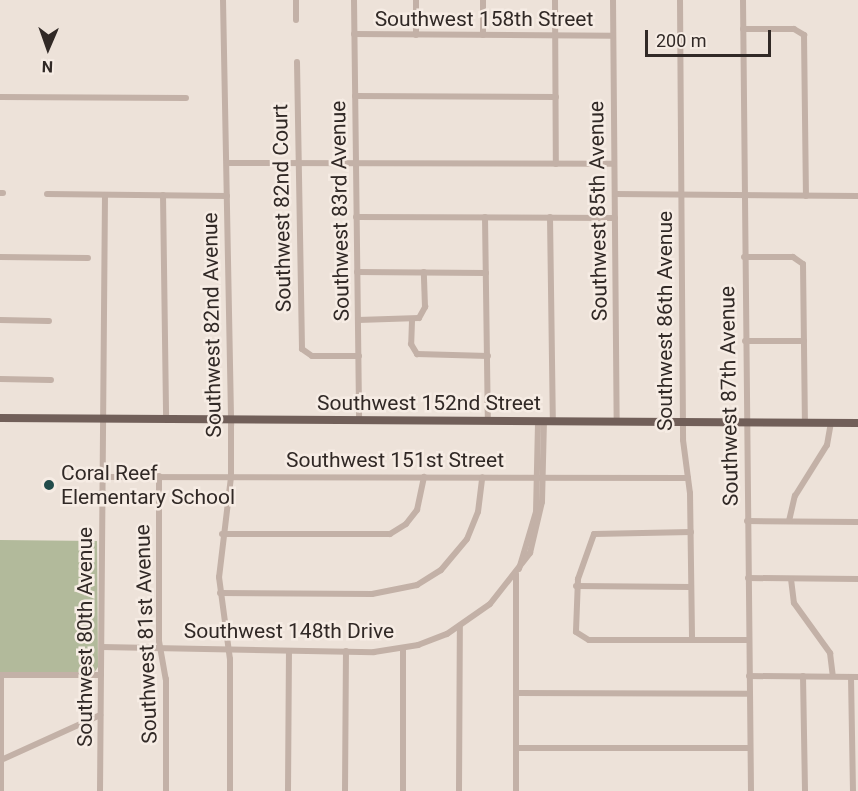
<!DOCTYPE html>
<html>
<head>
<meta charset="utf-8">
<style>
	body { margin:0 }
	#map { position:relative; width:858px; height:791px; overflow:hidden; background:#ede2d9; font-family:Roboto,sans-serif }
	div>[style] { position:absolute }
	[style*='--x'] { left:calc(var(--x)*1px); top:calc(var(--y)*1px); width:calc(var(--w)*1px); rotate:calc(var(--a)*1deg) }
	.green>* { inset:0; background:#b2ba9b }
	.minor>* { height:6px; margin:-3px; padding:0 3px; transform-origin:3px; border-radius:3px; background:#c3b1a7 }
	.major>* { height:8px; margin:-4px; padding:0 4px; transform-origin:4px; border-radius:4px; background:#715f59 }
	.dots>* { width:16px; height:16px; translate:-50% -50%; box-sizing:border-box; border:3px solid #f6ece4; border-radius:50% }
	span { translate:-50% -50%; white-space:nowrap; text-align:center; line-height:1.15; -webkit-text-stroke:5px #f6ece4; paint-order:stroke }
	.street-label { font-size:21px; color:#312926 }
	.poi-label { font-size:21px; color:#312926 }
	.left { translate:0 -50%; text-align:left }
	.north { position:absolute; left:18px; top:18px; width:60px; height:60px; -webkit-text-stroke:4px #f6ece4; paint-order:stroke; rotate:182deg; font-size:16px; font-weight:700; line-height:24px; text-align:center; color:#312926 }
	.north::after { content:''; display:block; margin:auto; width:21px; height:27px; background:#312926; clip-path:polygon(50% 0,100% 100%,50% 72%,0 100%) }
	.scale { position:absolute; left:645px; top:30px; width:126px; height:27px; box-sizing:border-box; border:3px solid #312926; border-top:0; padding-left:8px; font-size:18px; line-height:21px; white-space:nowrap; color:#312926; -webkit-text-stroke:4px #f6ece4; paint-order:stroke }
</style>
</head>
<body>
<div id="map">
	<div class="green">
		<i style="clip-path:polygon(0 540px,97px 541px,98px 667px,94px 673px,0 672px)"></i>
	</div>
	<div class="minor">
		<i style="--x:223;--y:0;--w:425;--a:88.9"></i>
		<i style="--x:231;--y:425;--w:52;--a:90"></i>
		<i style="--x:231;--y:477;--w:101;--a:96.8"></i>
		<i style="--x:219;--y:577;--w:83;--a:82.4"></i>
		<i style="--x:230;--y:659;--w:132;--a:90"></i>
		<i style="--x:296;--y:0;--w:20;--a:90"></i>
		<i style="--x:354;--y:0;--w:421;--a:89.3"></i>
		<i style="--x:416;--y:0;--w:35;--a:90"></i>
		<i style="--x:483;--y:0;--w:35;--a:90"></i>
		<i style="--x:555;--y:0;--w:164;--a:89.7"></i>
		<i style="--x:613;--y:0;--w:422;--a:89.5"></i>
		<i style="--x:680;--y:0;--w:440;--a:89.6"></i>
		<i style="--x:683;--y:440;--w:53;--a:82.5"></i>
		<i style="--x:690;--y:493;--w:147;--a:89.2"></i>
		<i style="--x:743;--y:0;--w:791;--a:89.42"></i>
		<i style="--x:743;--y:29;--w:51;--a:0"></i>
		<i style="--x:794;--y:29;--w:12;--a:31"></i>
		<i style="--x:804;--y:35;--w:161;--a:89.3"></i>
		<i style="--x:354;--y:34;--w:259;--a:0.4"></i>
		<i style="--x:297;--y:62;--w:287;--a:89"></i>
		<i style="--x:302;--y:349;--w:12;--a:35"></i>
		<i style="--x:312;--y:356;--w:47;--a:0"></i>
		<i style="--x:355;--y:96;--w:201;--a:0.3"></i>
		<i style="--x:0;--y:97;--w:186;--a:0.3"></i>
		<i style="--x:227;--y:163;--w:387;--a:0.1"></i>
		<i style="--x:0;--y:193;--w:3;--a:0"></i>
		<i style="--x:47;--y:194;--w:180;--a:0.6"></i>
		<i style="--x:615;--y:194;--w:243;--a:0.5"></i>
		<i style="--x:163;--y:195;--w:224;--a:89.2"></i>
		<i style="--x:356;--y:217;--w:259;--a:0.2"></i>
		<i style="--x:485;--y:217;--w:204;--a:89.2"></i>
		<i style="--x:550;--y:217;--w:204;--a:89.2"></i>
		<i style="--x:0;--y:257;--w:88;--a:0.7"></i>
		<i style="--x:744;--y:257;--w:49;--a:0"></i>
		<i style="--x:793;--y:257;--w:12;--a:35"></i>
		<i style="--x:803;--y:264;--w:158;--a:89.3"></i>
		<i style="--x:357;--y:272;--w:129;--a:0.4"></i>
		<i style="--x:0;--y:320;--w:49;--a:1.2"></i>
		<i style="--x:358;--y:320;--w:61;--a:-1.9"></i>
		<i style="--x:419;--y:318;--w:13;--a:-61"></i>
		<i style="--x:425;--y:307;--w:35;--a:-92"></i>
		<i style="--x:412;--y:321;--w:23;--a:92"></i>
		<i style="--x:411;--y:344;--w:12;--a:59"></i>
		<i style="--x:417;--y:354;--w:71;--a:1.6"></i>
		<i style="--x:745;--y:341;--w:59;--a:0"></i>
		<i style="--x:0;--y:379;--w:51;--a:1.1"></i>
		<i style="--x:159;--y:476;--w:165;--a:90"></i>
		<i style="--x:159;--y:641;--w:39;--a:80"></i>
		<i style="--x:166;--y:679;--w:112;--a:90"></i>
		<i style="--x:103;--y:477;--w:585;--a:0.1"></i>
		<i style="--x:747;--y:521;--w:111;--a:0.5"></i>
		<i style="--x:789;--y:521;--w:26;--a:-77"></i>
		<i style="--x:795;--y:496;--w:60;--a:-57.9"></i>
		<i style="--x:827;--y:445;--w:22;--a:-80"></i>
		<i style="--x:691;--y:532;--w:97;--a:178.8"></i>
		<i style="--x:594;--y:534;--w:48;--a:109.6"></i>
		<i style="--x:578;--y:579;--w:53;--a:92.2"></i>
		<i style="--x:576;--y:632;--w:15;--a:32"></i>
		<i style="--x:589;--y:640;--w:159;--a:0"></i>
		<i style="--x:222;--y:534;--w:168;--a:0"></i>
		<i style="--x:390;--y:534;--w:19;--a:-32"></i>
		<i style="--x:406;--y:524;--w:18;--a:-52"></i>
		<i style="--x:417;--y:510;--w:34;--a:-78"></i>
		<i style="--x:519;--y:569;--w:59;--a:-73.4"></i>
		<i style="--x:536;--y:512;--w:90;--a:-88.7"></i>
		<i style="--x:516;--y:574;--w:217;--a:90"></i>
		<i style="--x:748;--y:578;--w:110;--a:0.5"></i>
		<i style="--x:791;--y:579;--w:24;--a:83"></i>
		<i style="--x:794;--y:603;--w:62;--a:54.2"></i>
		<i style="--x:830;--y:653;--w:23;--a:83"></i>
		<i style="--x:576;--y:586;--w:115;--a:0.5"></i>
		<i style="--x:220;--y:593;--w:152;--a:0.4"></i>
		<i style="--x:372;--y:594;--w:46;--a:-11.3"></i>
		<i style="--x:417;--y:585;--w:28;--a:-32"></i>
		<i style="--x:441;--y:570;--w:40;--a:-50"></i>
		<i style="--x:467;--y:539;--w:29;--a:-68"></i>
		<i style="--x:478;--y:512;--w:35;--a:-83"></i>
		<i style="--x:102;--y:647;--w:272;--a:1.1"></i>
		<i style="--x:374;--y:652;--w:45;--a:-9"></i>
		<i style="--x:418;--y:645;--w:31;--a:-21"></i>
		<i style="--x:447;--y:634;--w:52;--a:-34.9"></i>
		<i style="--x:490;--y:604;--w:65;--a:-51.9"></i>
		<i style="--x:530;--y:553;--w:52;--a:-76.8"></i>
		<i style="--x:542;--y:502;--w:80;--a:-88.6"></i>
		<i style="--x:0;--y:675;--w:101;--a:0"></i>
		<i style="--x:1;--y:675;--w:116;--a:90"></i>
		<i style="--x:749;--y:676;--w:109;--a:0.5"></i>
		<i style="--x:803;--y:676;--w:115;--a:89"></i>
		<i style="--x:851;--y:677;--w:114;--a:89"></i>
		<i style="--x:517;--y:693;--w:232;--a:0.2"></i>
		<i style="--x:517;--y:748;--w:233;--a:0"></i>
		<i style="--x:1;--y:760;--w:109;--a:-24.4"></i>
		<i style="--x:100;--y:791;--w:596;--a:-89.52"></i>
		<i style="--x:288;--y:791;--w:140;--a:-89.6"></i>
		<i style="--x:345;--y:791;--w:140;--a:-89.6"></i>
		<i style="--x:403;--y:791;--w:142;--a:-90"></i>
		<i style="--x:459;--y:791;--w:164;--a:-89.7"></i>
	</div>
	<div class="major">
		<i style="--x:0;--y:418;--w:858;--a:0.33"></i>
	</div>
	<div class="dots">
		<i style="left:49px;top:485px;background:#224c4b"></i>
	</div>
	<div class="street-label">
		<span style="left:484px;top:19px">Southwest 158th Street</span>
		<span style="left:282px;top:208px;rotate:-91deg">Southwest 82nd Court</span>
		<span style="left:340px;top:211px;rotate:-91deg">Southwest 83rd Avenue</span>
		<span style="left:598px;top:211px;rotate:-91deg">Southwest 85th Avenue</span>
		<span style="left:665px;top:321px;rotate:-90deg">Southwest 86th Avenue</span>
		<span style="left:212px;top:325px;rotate:-91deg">Southwest 82nd Avenue</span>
		<span style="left:729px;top:396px;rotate:-91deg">Southwest 87th Avenue</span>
		<span style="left:429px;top:403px">Southwest 152nd Street</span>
		<span style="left:395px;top:460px">Southwest 151st Street</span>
		<span style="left:289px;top:631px">Southwest 148th Drive</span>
		<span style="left:146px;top:634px;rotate:-92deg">Southwest 81st Avenue</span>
		<span style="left:85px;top:637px;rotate:-90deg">Southwest 80th Avenue</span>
	</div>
	<div class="poi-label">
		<span class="left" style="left:61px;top:485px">Coral Reef<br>Elementary School</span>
	</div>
	<div class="north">N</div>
	<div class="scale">200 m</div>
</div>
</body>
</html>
